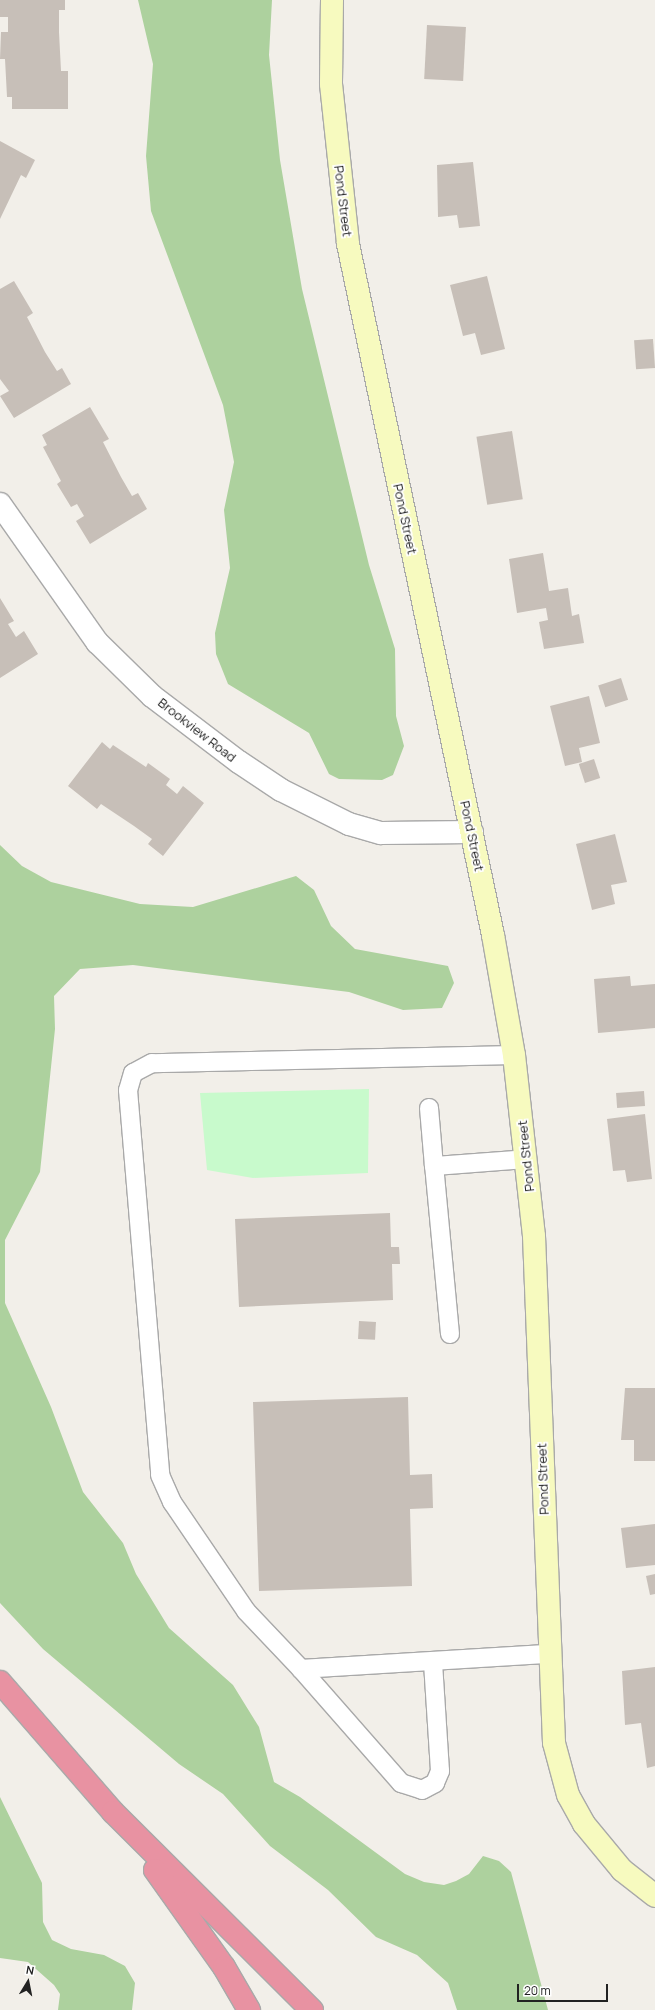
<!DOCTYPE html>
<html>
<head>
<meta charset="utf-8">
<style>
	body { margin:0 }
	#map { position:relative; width:655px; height:2010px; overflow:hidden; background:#f2efe9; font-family:Manrope,sans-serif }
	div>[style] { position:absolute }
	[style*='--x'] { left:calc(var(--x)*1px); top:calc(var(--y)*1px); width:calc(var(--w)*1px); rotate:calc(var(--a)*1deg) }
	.forest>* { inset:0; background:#add19e }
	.park>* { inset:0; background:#c8facc }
	.building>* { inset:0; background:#c7bfb8; transform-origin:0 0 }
	.roads { filter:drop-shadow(1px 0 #a9a9a9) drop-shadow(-1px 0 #a9a9a9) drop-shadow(0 1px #a9a9a9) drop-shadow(0 -1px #a9a9a9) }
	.lane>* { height:18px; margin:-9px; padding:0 9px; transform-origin:9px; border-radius:9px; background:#fff }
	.street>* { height:22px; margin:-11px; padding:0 11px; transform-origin:11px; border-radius:11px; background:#fff }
	.secondary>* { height:22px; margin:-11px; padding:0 11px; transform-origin:11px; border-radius:11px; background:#f7fabf }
	.highway>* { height:22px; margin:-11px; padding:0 11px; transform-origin:11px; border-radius:11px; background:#e892a2 }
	span { translate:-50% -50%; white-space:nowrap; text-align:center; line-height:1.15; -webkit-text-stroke:3.5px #fff; paint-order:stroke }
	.street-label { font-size:13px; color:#222 }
	.north { position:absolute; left:8px; top:1962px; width:40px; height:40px; -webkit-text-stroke:3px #fff; paint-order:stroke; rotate:10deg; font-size:11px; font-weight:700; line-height:16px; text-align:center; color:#222 }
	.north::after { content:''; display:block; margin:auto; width:14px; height:18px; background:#222; clip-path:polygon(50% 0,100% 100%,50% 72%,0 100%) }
	.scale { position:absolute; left:517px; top:1984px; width:91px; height:18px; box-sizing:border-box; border:2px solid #222; border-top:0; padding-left:5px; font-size:12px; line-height:14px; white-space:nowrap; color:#222; -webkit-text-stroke:3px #fff; paint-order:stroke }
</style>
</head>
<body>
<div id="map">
	<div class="forest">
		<i style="clip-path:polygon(138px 0,272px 0,269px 55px,280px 160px,302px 289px,369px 565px,395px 649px,396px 716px,404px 746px,393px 775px,382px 780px,339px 779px,329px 774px,309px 733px,228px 684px,216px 654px,215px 633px,230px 568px,224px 510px,234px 462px,223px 405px,151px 211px,146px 156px,153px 64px)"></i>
		<i style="clip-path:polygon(0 845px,22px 866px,51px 882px,140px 904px,193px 907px,296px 876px,314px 890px,331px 926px,355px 949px,448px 966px,454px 983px,442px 1008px,403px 1010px,349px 992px,133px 965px,80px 969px,54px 996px,55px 1029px,40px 1172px,5px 1240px,5px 1303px,51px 1407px,83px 1492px,123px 1543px,136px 1574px,169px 1628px,233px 1685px,259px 1727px,274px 1782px,300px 1797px,405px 1874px,424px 1882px,444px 1885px,456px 1881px,469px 1874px,483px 1856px,499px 1861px,511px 1872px,548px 2010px,457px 2010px,448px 1983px,417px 1955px,376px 1937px,328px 1890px,270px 1846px,223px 1794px,179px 1764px,43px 1649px,0 1603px)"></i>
		<i style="clip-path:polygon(0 1797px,42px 1883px,43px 1922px,52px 1940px,71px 1949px,104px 1955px,125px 1966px,135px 1983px,132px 2010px,58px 2010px,60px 1994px,54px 1985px,28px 1962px,0 1958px)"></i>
	</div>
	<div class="park">
		<i style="clip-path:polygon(369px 1089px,368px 1173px,253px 1178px,207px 1170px,200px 1093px)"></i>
	</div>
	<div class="building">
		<i style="clip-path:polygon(0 0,65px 0,65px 10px,59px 10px,59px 32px,61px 71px,68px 71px,68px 109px,12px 109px,12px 97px,7px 97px,5px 59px,0 59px,1px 32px,8px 32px,8px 17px,0 17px)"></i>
		<i style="left:427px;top:25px;width:39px;height:54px;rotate:3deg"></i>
		<i style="clip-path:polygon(0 141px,35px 160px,26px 178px,21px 175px,0 219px)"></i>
		<i style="clip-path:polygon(473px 162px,480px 226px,459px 228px,457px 215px,438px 217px,437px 165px)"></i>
		<i style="clip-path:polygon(487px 276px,505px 349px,481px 355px,475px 333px,463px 336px,450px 285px)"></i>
		<i style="clip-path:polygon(14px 281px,33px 313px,27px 317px,45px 352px,57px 371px,62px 368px,71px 384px,14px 418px,0 396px,9px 391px,0 379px,0 289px)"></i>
		<i style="left:653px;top:339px;width:29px;height:19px;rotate:86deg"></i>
		<i style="clip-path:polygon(90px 407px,109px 439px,103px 442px,121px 477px,132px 496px,138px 493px,147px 509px,90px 544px,76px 521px,84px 516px,77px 504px,71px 507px,57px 484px,61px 481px,43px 447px,47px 445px,42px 435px)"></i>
		<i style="left:512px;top:431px;width:69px;height:36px;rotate:81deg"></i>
		<i style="clip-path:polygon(543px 553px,549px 591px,568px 588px,572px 616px,579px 614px,584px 643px,544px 649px,539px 622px,548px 620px,546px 608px,517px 613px,509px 559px)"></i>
		<i style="clip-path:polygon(0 598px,14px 621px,8px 624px,16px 637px,24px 631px,38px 654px,0 678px)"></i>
		<i style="left:621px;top:678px;width:23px;height:24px;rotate:72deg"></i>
		<i style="clip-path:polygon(589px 696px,600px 743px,579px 748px,582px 762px,565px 766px,550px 706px)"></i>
		<i style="clip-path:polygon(102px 742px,110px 749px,113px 745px,146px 767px,148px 763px,170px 779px,166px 785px,177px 794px,183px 786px,204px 803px,163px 856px,148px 844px,152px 839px,134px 826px,101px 804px,97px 809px,68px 786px)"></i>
		<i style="left:594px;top:759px;width:20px;height:16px;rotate:72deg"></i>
		<i style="clip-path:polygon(615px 834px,627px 882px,611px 885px,615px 904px,592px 910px,576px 844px)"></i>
		<i style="clip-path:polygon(630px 976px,631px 986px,655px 984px,655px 1028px,598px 1033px,594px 979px)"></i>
		<i style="left:644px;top:1091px;width:15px;height:28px;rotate:86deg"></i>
		<i style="clip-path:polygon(645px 1114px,652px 1179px,627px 1182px,625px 1170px,613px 1171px,607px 1119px)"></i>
		<i style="clip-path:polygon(390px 1213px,391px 1247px,399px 1247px,400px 1264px,392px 1264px,393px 1300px,239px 1307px,235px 1219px)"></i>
		<i style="left:359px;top:1321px;width:17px;height:18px;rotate:3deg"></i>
		<i style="clip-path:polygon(625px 1388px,655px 1388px,655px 1461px,634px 1461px,634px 1440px,621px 1440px)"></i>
		<i style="clip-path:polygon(408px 1397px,410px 1475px,432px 1474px,433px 1508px,410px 1509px,412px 1586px,259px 1591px,253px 1402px)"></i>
		<i style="clip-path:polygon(655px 1524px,655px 1565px,626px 1568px,621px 1528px)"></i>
		<i style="clip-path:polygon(655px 1574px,655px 1594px,650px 1595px,646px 1576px)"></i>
		<i style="clip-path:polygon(655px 1667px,655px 1766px,647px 1768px,641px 1723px,625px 1725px,622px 1671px)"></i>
	</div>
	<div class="roads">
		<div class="lane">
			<i style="--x:514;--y:1055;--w:362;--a:178.7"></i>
			<i style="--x:152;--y:1063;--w:21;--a:152"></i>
			<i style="--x:133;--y:1073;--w:18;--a:106"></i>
			<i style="--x:128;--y:1090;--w:386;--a:85.2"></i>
			<i style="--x:160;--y:1475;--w:30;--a:66"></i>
			<i style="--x:172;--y:1502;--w:132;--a:55.8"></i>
			<i style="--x:246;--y:1611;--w:80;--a:46.5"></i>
			<i style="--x:301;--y:1669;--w:248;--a:-3.5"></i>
			<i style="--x:429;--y:1108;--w:58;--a:85.1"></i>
			<i style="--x:450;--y:1334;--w:169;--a:-95.4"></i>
			<i style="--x:434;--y:1166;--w:93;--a:-4.3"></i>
			<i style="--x:301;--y:1669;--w:152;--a:48.7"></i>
			<i style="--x:401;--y:1783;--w:22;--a:18"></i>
			<i style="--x:422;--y:1790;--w:15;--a:-28"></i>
			<i style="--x:435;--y:1783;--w:13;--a:-67"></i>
			<i style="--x:440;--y:1771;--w:109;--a:-93.7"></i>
		</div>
		<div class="street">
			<i style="--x:0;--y:504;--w:169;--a:54.9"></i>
			<i style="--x:97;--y:642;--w:77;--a:44.5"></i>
			<i style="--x:152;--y:696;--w:109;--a:37.2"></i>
			<i style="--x:239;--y:762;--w:50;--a:33.7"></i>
			<i style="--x:281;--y:790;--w:76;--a:26.6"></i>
			<i style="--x:349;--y:824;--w:33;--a:16"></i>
			<i style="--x:381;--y:833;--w:91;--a:-0.6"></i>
		</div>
		<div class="secondary">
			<i style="--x:332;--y:0;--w:84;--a:90.7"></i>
			<i style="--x:331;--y:84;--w:161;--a:83.9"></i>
			<i style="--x:348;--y:244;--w:706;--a:78.15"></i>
			<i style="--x:493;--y:935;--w:122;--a:80.1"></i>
			<i style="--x:514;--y:1055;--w:182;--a:83.7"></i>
			<i style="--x:534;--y:1236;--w:507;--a:87.74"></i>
			<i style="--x:554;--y:1743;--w:54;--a:74.9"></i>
			<i style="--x:568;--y:1795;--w:33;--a:61"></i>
			<i style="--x:584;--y:1824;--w:60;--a:50.4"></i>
			<i style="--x:622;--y:1870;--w:42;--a:38.2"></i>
		</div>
		<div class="highway">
			<i style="--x:0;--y:1682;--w:172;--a:49"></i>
			<i style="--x:113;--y:1812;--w:281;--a:44.9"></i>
			<i style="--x:155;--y:1870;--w:119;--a:54.6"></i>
			<i style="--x:224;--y:1967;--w:50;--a:59.8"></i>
		</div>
	</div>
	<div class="street-label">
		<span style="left:343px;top:201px;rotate:83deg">Pond Street</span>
		<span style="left:405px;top:519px;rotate:78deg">Pond Street</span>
		<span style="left:197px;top:730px;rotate:38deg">Brookview Road</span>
		<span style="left:472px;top:836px;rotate:78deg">Pond Street</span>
		<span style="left:526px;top:1156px;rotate:-96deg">Pond Street</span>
		<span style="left:543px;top:1479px;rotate:-92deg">Pond Street</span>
	</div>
	<div class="north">N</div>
	<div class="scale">20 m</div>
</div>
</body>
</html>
